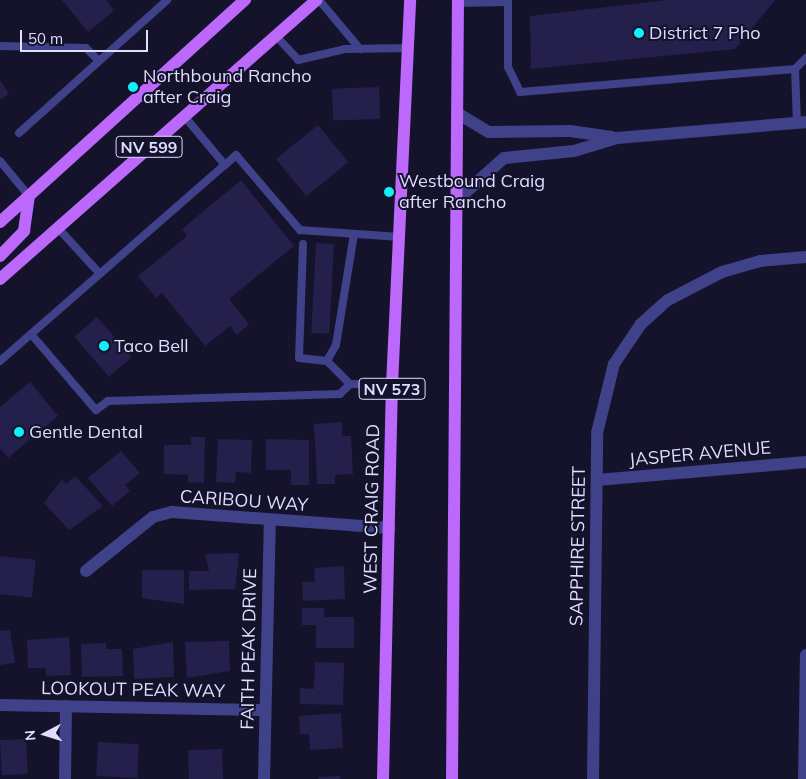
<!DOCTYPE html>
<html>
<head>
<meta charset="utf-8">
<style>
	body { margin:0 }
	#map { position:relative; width:806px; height:779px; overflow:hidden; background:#15122c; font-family:Mulish,sans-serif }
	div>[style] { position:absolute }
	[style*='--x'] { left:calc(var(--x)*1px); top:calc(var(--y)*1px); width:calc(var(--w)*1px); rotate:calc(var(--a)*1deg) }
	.building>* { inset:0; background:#251f4c; transform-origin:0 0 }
	.service>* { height:8px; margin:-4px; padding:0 4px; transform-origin:4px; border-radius:4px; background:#3f4189 }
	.minor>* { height:12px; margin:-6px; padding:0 6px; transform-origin:6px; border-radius:6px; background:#3f4189 }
	.tertiary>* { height:12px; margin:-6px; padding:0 6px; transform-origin:6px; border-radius:6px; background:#3f4189 }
	.primary>* { height:12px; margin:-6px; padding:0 6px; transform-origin:6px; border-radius:6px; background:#bb68fb }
	.dots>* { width:14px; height:14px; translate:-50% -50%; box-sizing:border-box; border:2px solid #15122c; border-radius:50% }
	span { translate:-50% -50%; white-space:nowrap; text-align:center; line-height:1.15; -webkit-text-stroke:4px #15122c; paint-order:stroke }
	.shield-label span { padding:1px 4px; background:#15122c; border:1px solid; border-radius:4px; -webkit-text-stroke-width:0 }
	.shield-label { font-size:16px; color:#dfdefe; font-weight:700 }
	.poi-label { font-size:18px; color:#dfdefe }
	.left { translate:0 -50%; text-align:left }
	.street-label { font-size:18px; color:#dfdefe }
	.north { position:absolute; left:20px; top:709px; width:50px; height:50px; -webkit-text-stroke:4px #15122c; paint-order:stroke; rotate:265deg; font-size:14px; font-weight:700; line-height:20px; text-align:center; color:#dfdefe }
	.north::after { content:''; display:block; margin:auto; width:18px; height:22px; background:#dfdefe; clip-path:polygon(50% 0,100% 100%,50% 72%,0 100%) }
	.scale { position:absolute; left:20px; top:30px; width:128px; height:22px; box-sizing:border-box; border:2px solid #dfdefe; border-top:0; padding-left:6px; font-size:15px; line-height:18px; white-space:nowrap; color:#dfdefe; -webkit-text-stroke:4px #15122c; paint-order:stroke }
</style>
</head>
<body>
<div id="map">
	<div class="building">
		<i style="clip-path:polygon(62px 0,106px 0,114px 11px,88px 32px)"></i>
		<i style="clip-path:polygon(667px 0,775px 0,735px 49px,531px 69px,530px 16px)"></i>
		<i style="clip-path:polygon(0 80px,9px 94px,0 100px)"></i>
		<i style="left:379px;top:87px;width:32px;height:47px;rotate:88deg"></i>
		<i style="left:318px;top:125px;width:48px;height:54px;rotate:51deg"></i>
		<i style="clip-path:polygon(241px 180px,294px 246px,229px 299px,249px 324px,237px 335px,230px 326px,205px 346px,162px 293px,156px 298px,138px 276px,187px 236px,182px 229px)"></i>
		<i style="left:316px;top:243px;width:18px;height:90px;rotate:3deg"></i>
		<i style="left:97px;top:317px;width:53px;height:30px;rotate:49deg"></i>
		<i style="clip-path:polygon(30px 382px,58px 416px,8px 458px,0 448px,0 407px)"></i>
		<i style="clip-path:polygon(342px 422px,342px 436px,351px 436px,353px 474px,335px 475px,335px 484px,317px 484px,314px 424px)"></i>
		<i style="clip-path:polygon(191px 437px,205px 437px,204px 483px,188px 482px,188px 475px,164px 474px,164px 445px,191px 445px)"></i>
		<i style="clip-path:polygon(218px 439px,252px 440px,251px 473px,236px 472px,235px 483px,216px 482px)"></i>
		<i style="clip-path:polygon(266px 439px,309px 440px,309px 485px,291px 485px,291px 470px,266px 470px)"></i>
		<i style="clip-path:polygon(121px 451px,140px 473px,125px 485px,130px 491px,112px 506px,88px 478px)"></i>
		<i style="clip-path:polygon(75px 476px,103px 506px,69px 530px,44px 503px,62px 479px,66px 484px)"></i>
		<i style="clip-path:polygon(239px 553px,235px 589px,189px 590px,189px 571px,209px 571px,205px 554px)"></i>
		<i style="left:0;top:556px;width:36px;height:38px;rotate:6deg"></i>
		<i style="clip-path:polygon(344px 566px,345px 599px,303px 601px,302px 582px,315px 582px,314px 568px)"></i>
		<i style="clip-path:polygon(142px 570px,184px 570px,184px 604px,142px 598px)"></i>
		<i style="clip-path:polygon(302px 608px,324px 608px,324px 617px,354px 617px,354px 648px,316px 648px,316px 625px,302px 625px)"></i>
		<i style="clip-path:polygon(10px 630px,15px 663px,0 665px,0 631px)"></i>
		<i style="clip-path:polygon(69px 637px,71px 675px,46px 676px,46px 668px,28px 668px,27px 640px)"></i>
		<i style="clip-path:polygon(229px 641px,230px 671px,187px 678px,185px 642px)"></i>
		<i style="clip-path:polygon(173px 642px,174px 677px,134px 679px,133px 649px)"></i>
		<i style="clip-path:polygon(106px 643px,106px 649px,122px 649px,123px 676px,82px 677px,81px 644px)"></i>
		<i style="clip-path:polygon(315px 662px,344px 663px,343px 705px,300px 704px,300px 688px,314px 689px)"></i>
		<i style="clip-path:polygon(341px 713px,343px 748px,310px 750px,309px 734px,300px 734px,299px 716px)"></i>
		<i style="left:26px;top:739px;width:35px;height:26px;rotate:87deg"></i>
		<i style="left:98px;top:742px;width:41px;height:34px;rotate:3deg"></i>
		<i style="left:222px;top:749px;width:30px;height:34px;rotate:88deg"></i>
		<i style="clip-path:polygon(340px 776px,340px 779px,318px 779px,318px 777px)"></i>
	</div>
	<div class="service">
		<i style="--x:319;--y:0;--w:64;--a:50.1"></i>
		<i style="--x:458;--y:3;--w:50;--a:-1.1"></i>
		<i style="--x:508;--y:2;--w:65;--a:90"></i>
		<i style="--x:508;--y:67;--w:28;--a:64"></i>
		<i style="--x:520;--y:92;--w:276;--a:-4.8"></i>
		<i style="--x:795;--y:69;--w:16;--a:-45"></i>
		<i style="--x:276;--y:36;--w:33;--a:47"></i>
		<i style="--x:298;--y:60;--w:48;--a:-13.2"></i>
		<i style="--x:345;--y:49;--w:63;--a:-0.9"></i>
		<i style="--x:0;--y:46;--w:86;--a:1.3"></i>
		<i style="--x:86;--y:48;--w:18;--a:45"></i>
		<i style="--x:795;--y:69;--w:54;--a:87.9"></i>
		<i style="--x:19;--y:133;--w:199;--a:-41.9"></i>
		<i style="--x:0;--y:161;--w:45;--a:50.4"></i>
		<i style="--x:225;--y:165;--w:15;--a:-42"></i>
		<i style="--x:236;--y:155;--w:99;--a:49.5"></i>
		<i style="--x:300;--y:230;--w:100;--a:4"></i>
		<i style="--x:58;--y:228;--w:62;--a:47.6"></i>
		<i style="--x:303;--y:244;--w:114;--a:92"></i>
		<i style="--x:299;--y:358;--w:28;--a:6"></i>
		<i style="--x:327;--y:361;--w:33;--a:45"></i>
		<i style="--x:31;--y:334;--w:100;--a:49.5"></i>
		<i style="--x:96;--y:410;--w:15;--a:-37"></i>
		<i style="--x:108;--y:401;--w:232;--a:-1.7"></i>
		<i style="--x:340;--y:394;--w:14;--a:-45"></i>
		<i style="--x:350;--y:384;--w:42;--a:1.4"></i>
		<i style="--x:0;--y:361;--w:298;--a:-41.1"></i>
		<i style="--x:225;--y:165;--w:64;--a:-129.9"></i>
		<i style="--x:327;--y:361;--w:18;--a:-61"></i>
		<i style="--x:336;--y:345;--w:112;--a:-80.8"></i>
	</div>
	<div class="minor">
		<i style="--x:597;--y:480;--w:210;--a:-4.9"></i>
		<i style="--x:86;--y:571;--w:86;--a:-38.9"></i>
		<i style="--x:153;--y:517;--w:20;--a:-15"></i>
		<i style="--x:172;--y:512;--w:218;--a:4.2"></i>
		<i style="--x:0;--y:705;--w:265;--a:1.1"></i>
		<i style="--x:65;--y:779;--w:73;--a:-89.2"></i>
		<i style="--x:264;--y:779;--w:258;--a:-88.7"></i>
		<i style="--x:593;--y:779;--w:346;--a:-89.3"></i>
		<i style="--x:597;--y:433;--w:71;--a:-76.2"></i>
		<i style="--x:614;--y:364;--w:48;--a:-56"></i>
		<i style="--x:641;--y:324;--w:36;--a:-42"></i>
		<i style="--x:668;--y:300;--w:61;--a:-27.4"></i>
		<i style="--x:722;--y:272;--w:40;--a:-16"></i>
		<i style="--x:760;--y:261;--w:46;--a:-5"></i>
		<i style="--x:804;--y:779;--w:124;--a:-89.1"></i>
	</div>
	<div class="tertiary">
		<i style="--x:457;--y:113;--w:37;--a:31"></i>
		<i style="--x:489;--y:132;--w:81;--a:-0.7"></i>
		<i style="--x:570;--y:131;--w:42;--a:8.1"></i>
		<i style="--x:456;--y:201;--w:64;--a:-41.9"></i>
		<i style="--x:504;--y:158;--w:70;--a:-5.7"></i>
		<i style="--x:574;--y:151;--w:45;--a:-16.8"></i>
		<i style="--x:617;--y:138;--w:190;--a:-4.8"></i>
	</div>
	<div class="primary">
		<i style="--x:0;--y:222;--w:331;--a:-42.2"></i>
		<i style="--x:0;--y:256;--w:35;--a:-46"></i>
		<i style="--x:24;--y:231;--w:35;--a:-82"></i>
		<i style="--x:0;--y:279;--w:422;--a:-41.4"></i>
		<i style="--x:383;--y:779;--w:394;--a:-88.7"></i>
		<i style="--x:392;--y:385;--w:385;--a:-87.3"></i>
		<i style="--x:452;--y:779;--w:779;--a:-89.56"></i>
	</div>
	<div class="dots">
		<i style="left:639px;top:33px;background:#0ff0f9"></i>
		<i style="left:133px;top:87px;background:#0ff0f9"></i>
		<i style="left:389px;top:192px;background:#0ff0f9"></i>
		<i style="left:104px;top:346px;background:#0ff0f9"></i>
		<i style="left:19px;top:432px;background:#0ff0f9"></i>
	</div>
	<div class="shield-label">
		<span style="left:149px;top:147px">NV 599</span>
		<span style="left:392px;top:389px">NV 573</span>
	</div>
	<div class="poi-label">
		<span class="left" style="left:649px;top:33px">District 7 Pho</span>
		<span class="left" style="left:143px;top:87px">Northbound Rancho<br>after Craig</span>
		<span class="left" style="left:399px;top:192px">Westbound Craig<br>after Rancho</span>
		<span class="left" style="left:114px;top:346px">Taco Bell</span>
		<span class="left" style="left:29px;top:432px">Gentle Dental</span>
	</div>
	<div class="street-label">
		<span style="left:700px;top:454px;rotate:-5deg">JASPER AVENUE</span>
		<span style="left:244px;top:501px;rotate:4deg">CARIBOU WAY</span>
		<span style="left:372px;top:509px;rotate:-89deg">WEST CRAIG ROAD</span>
		<span style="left:578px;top:546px;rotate:-89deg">SAPPHIRE STREET</span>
		<span style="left:249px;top:649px;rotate:-89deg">FAITH PEAK DRIVE</span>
		<span style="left:133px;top:690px;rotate:1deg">LOOKOUT PEAK WAY</span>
	</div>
	<div class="north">N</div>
	<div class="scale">50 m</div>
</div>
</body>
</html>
